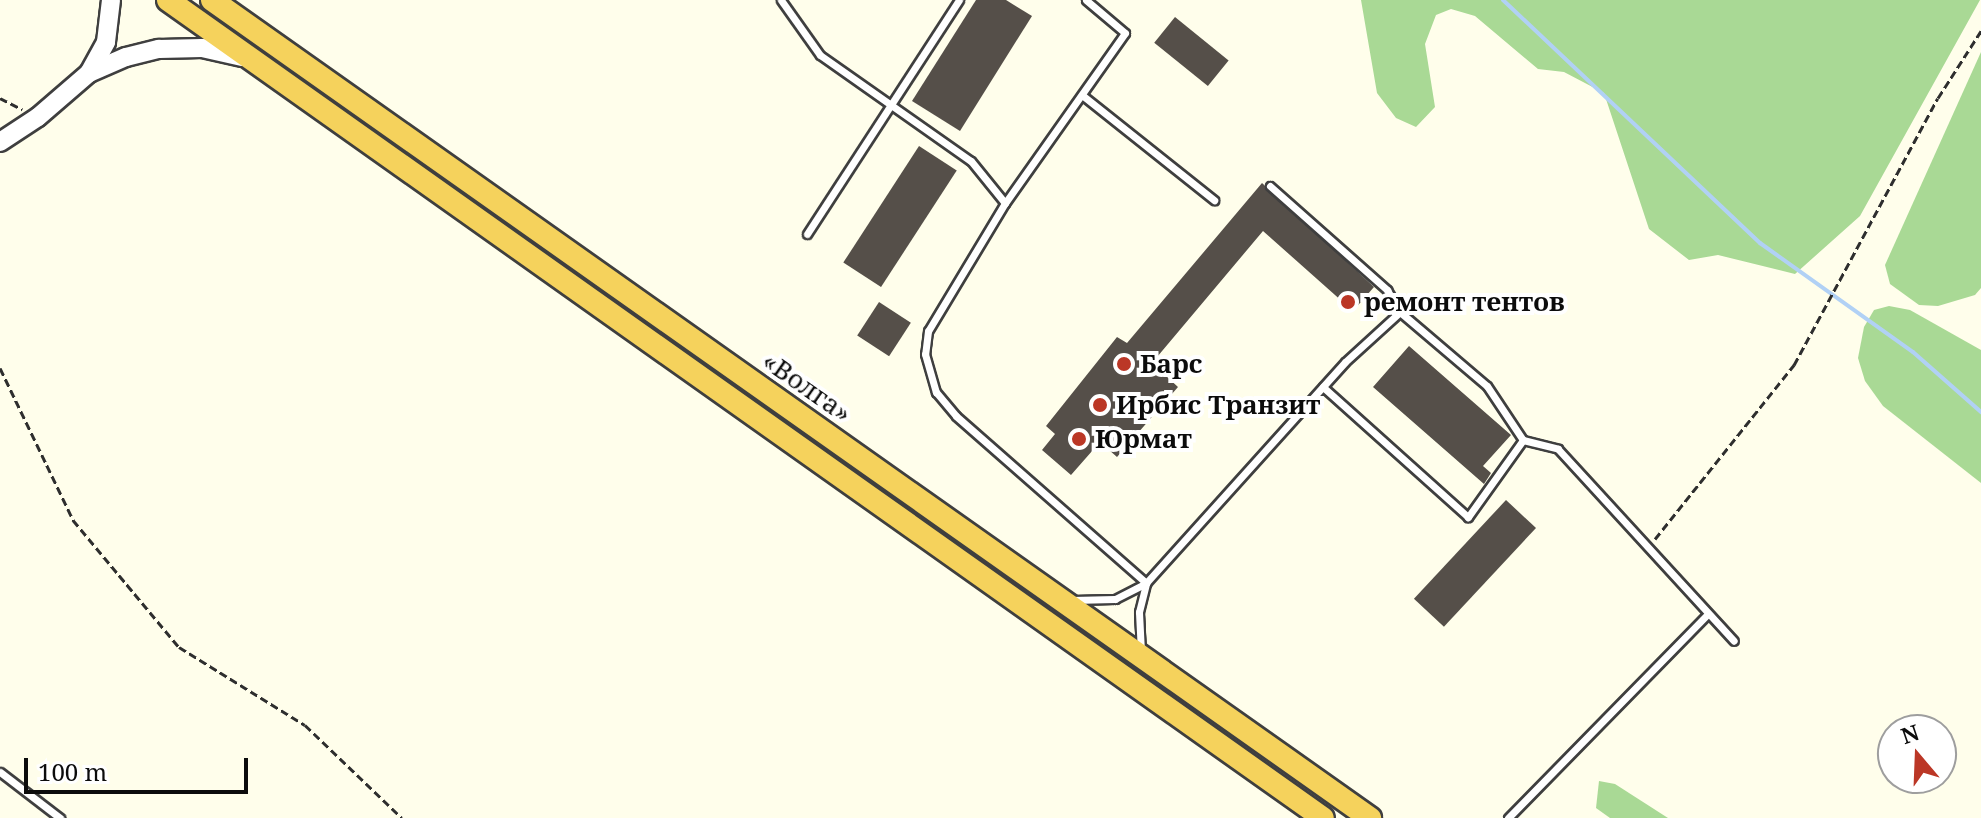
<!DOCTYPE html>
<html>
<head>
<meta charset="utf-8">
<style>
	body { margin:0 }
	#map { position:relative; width:1981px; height:818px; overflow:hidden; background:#fffeeb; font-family:"Noto Serif",serif }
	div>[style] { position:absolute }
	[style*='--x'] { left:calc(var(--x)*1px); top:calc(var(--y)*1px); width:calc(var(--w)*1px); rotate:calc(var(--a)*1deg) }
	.forest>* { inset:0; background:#a9d995 }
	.stream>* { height:4px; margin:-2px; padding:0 2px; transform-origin:2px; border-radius:2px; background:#b1d1f5 }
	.building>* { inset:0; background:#554f49; transform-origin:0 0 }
	.path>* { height:3px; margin-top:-1.5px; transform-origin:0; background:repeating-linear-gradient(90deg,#2e2e2e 0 8px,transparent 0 12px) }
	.roads { filter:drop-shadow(2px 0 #3f3f3f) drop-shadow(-2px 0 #3f3f3f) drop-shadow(0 2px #3f3f3f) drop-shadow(0 -2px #3f3f3f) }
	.service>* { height:7px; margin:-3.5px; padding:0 3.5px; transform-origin:3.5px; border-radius:3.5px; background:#fff }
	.tertiary>* { height:18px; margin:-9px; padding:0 9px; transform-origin:9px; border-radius:9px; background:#fff }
	.trunk>* { height:22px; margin:-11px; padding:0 11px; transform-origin:11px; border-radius:11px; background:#f5d25c }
	.dots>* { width:22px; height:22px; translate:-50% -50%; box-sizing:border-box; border:4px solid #fff; border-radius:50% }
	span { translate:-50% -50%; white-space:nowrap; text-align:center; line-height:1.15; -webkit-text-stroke:8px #fff; paint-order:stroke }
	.poi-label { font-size:26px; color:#0c0c0c; font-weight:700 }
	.left { translate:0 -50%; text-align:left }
	.street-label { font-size:26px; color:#0c0c0c }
	.north { position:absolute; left:1877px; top:714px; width:80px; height:80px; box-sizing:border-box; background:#fff; border:2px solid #9e9e9e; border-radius:50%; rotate:341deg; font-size:22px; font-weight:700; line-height:32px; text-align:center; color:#0c0c0c }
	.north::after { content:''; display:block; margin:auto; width:28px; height:36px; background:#bb3726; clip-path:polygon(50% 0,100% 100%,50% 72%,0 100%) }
	.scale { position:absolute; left:24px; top:758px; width:224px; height:36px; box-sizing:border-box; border:4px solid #0c0c0c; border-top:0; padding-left:10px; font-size:24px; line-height:28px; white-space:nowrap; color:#0c0c0c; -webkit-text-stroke:6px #fff; paint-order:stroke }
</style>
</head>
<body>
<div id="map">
	<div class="forest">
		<i style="clip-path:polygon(1361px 0,1980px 0,1860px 216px,1795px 274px,1718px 255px,1689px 260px,1649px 229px,1604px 93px,1564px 72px,1538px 69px,1475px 16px,1451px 9px,1436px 15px,1425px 44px,1435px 107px,1416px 127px,1396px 118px,1377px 93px)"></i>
		<i style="clip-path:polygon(1981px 52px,1981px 288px,1975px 295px,1938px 306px,1919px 305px,1890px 284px,1885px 265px)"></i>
		<i style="clip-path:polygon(1889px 306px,1910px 310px,1981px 350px,1981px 483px,1883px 406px,1865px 381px,1858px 358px,1864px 327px,1874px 310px)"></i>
		<i style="clip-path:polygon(1599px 781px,1615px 784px,1668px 818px,1610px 818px,1596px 808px)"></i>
	</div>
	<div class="stream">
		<i style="--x:1503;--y:0;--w:354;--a:43.4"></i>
		<i style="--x:1760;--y:243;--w:188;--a:35.5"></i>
		<i style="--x:1913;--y:352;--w:91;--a:41.4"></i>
	</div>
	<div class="building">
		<i style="clip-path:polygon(976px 0,1006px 0,1032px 16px,960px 131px,912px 101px)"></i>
		<i style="left:1175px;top:17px;width:69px;height:33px;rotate:39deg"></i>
		<i style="left:919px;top:146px;width:45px;height:139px;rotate:33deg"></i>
		<i style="clip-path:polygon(1262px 183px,1374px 287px,1353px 311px,1263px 231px,1152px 363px,1178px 387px,1117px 457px,1100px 442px,1071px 475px,1042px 450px,1055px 434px,1046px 426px,1117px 337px,1127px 343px)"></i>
		<i style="left:879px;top:302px;width:38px;height:40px;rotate:33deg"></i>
		<i style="clip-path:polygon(1409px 346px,1511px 435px,1483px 466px,1491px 473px,1484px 484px,1373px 387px)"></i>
		<i style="left:1506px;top:500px;width:41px;height:135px;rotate:43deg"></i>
	</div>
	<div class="path">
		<i style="--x:0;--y:98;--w:25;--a:27"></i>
		<i style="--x:0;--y:368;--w:169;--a:64.3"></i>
		<i style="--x:73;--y:520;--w:165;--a:50.2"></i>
		<i style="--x:179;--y:647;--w:148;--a:31.8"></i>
		<i style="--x:305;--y:725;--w:134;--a:43.8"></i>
		<i style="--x:1655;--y:539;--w:223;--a:-51.4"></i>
		<i style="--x:1794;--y:365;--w:303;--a:-61.7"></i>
		<i style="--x:1938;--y:98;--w:80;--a:-57.3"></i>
	</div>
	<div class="roads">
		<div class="service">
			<i style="--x:781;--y:0;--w:67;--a:54.7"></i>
			<i style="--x:820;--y:55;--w:184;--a:35.1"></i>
			<i style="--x:971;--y:161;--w:54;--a:51"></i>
			<i style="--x:1086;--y:0;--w:51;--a:40.2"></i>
			<i style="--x:1125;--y:33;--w:208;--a:125.2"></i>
			<i style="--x:1005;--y:203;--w:149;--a:121"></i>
			<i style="--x:928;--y:331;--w:23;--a:97"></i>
			<i style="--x:925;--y:354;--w:40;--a:74"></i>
			<i style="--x:936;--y:392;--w:31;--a:50"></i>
			<i style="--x:956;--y:416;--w:253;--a:41.3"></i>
			<i style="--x:1082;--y:95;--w:169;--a:38.5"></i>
			<i style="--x:1270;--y:186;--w:157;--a:41.6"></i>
			<i style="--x:1387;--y:290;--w:26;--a:59"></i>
			<i style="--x:807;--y:234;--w:279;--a:-57"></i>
			<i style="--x:1523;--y:440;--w:36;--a:14"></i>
			<i style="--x:1558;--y:449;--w:260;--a:47.5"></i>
			<i style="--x:1072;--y:600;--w:43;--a:-1.3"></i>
			<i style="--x:1115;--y:599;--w:35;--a:-27"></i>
			<i style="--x:1146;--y:583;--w:297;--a:-48"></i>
			<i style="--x:1345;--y:362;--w:74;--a:-42.3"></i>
			<i style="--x:1400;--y:312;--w:114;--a:40.4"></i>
			<i style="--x:1487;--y:386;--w:65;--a:56.3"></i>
			<i style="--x:1523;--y:440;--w:95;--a:125.5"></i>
			<i style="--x:1468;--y:517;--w:195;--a:-138.1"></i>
			<i style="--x:1141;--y:652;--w:40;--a:-92.9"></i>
			<i style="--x:1139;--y:612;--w:30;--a:-76"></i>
			<i style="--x:0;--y:772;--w:76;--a:37.5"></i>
			<i style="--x:1508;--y:818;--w:286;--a:-45.6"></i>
		</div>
		<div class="tertiary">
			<i style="--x:89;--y:73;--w:35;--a:-61"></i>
			<i style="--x:106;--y:42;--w:42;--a:-83.2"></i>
			<i style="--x:0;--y:142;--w:45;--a:-33.3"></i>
			<i style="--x:38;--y:117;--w:67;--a:-40.8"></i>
			<i style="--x:89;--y:73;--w:40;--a:-23.4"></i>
			<i style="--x:126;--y:57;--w:34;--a:-14"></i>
			<i style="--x:159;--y:49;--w:43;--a:-1.3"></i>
			<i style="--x:202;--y:48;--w:41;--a:12.7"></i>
		</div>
		<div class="trunk">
			<i style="--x:168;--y:0;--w:1415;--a:35.31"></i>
			<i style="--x:212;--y:0;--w:1418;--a:35.24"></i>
		</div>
	</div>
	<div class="dots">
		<i style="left:1348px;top:302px;background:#bb3726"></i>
		<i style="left:1124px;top:364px;background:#bb3726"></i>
		<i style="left:1100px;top:405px;background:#bb3726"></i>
		<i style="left:1079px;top:439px;background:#bb3726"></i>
	</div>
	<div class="poi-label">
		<span class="left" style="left:1364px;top:302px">ремонт тентов</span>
		<span class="left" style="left:1140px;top:364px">Барс</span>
		<span class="left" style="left:1116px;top:405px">Ирбис Транзит</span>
		<span class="left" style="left:1095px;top:439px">Юрмат</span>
	</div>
	<div class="street-label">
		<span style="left:807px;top:387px;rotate:35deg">«Волга»</span>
	</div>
	<div class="north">N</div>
	<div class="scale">100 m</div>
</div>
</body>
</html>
